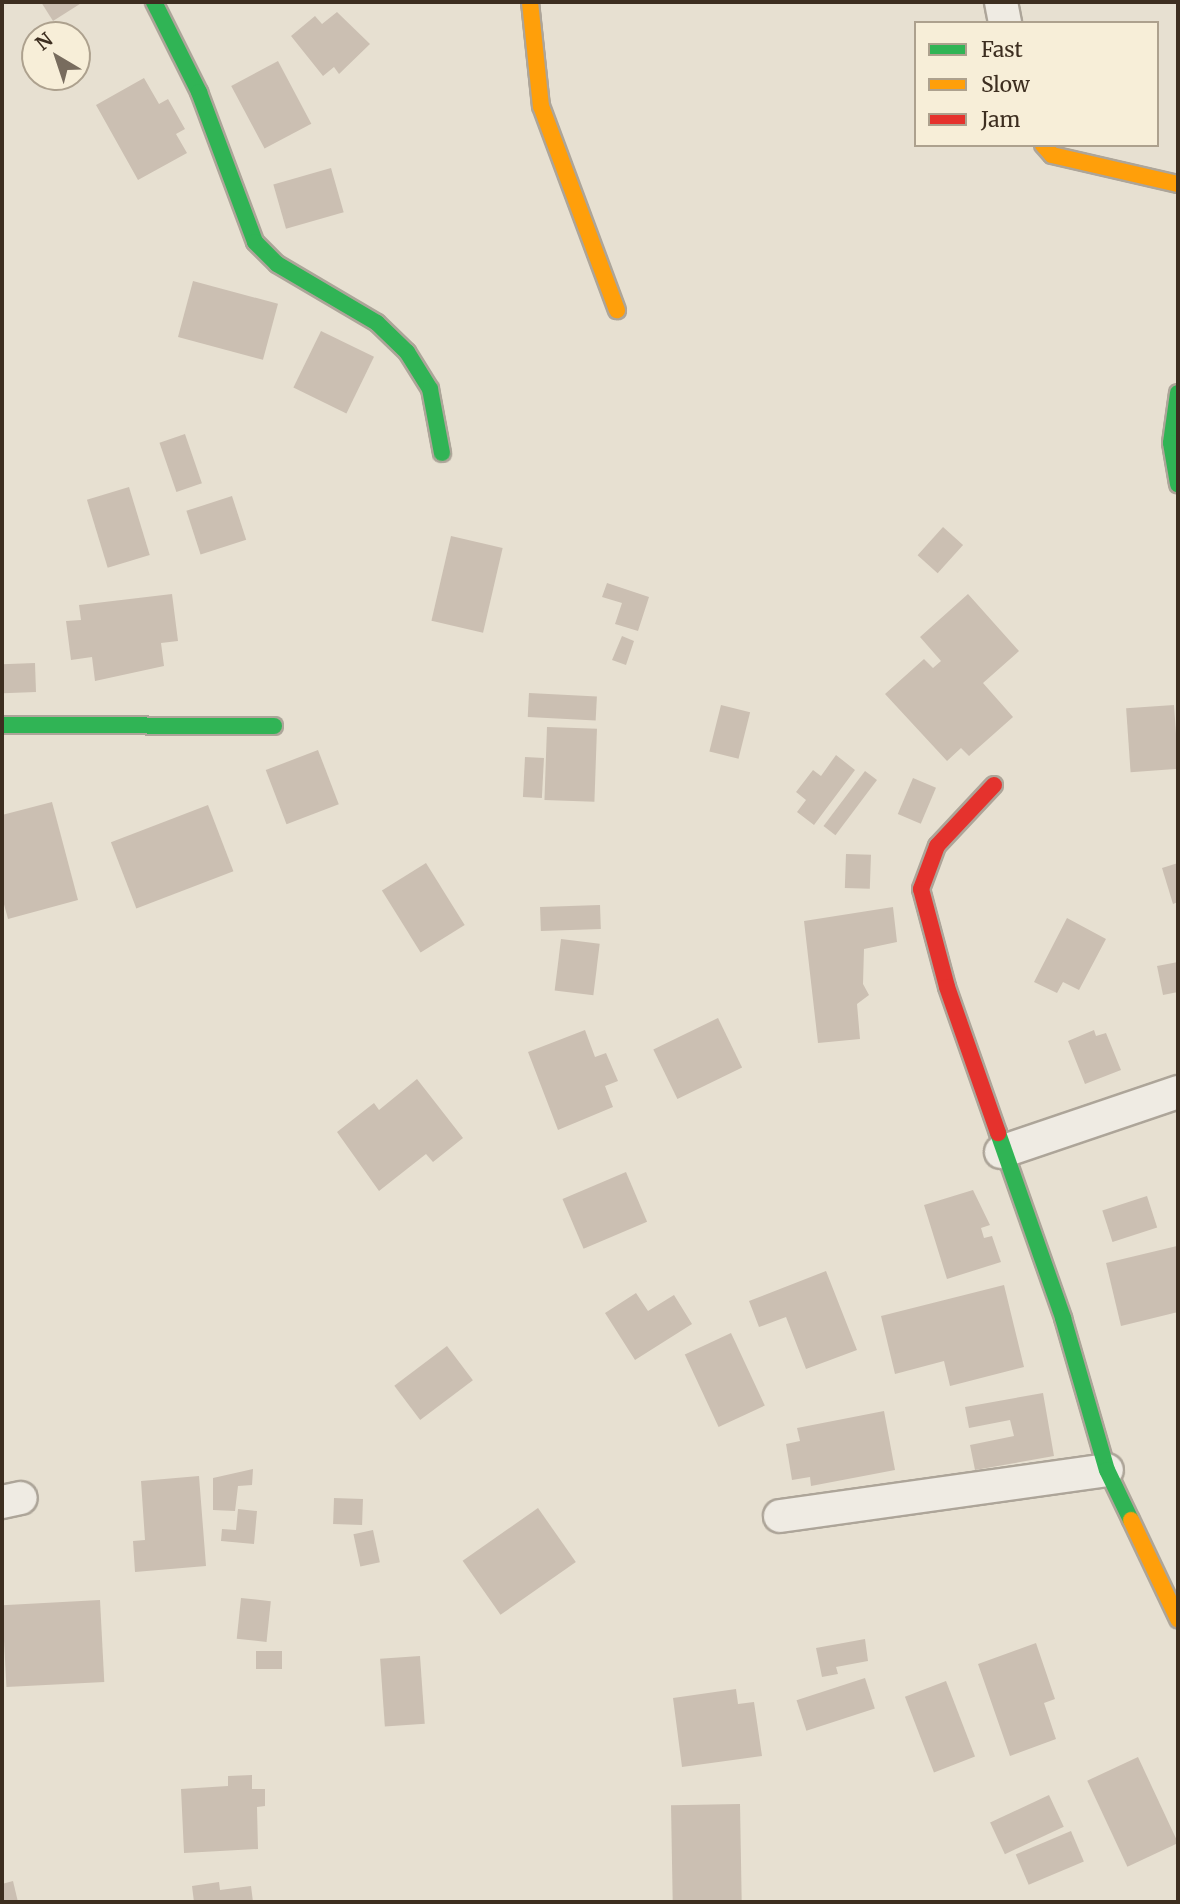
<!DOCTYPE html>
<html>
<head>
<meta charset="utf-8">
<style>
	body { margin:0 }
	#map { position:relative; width:1180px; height:1904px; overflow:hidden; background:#e7e0d1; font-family:Merriweather,serif }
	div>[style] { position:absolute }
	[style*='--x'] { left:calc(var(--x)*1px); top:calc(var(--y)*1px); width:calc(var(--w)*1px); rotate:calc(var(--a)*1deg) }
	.building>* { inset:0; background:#cbbfb2; transform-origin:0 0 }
	.roads { filter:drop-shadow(2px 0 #ada599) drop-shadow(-2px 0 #ada599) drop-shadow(0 2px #ada599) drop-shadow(0 -2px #ada599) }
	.street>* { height:32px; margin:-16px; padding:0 16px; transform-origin:16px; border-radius:16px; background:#efebe3 }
	.fast>* { height:16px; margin:-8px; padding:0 8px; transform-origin:8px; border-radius:8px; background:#30b455 }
	.slow>* { height:16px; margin:-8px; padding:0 8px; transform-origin:8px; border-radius:8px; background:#ff9f0a }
	.jam>* { height:16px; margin:-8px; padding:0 8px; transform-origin:8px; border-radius:8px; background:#e5322d }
	span { translate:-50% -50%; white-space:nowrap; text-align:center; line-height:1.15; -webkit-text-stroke:5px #f7eed8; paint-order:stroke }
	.frame { position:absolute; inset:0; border:4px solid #3d2e20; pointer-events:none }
	.legend { position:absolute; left:914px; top:21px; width:245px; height:126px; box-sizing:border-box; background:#f7eed8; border:2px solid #ada18e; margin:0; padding:9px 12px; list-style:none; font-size:21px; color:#3d2e20 }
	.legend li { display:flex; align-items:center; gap:14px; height:35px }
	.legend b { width:35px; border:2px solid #ada18e }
	.north { position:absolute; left:21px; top:21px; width:70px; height:70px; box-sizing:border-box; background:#f7eed8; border:2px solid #ada18e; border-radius:50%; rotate:321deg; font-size:19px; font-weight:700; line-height:28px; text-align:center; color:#3d2e20 }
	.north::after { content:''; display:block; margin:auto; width:24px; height:32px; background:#786c5e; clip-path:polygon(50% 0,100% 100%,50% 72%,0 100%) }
</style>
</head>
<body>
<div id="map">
	<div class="building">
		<i style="clip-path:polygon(41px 2px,83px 2px,53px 21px)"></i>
		<i style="clip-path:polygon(337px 12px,370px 44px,339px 74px,334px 67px,323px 76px,291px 36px,315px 16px,322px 24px)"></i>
		<i style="left:278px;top:61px;width:71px;height:53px;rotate:62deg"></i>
		<i style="clip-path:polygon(144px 78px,159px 104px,168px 99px,185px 129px,176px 134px,187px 153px,138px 180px,96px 105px)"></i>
		<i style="left:331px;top:168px;width:46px;height:60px;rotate:74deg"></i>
		<i style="left:193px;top:281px;width:88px;height:58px;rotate:15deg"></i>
		<i style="left:321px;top:331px;width:59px;height:63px;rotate:26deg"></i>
		<i style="left:185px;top:434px;width:52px;height:27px;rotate:71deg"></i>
		<i style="left:129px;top:487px;width:71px;height:44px;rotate:73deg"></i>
		<i style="left:232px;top:496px;width:46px;height:48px;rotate:72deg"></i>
		<i style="left:943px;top:527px;width:27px;height:38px;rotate:42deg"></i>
		<i style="left:451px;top:536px;width:53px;height:87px;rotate:13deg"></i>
		<i style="clip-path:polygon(607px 583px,649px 597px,638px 631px,615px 624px,622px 603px,602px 597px)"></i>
		<i style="clip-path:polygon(172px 594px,178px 641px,161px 643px,164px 666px,95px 681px,92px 657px,71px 660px,66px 621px,81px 620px,79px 605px)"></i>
		<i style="clip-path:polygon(968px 594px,1019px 651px,983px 683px,1013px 717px,969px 756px,961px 748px,947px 761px,885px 694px,924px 659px,933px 668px,941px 661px,920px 637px)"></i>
		<i style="clip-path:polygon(622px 636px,634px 641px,626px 665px,612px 660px)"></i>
		<i style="left:35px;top:663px;width:29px;height:33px;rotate:88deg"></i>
		<i style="left:529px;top:693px;width:68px;height:24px;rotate:3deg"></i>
		<i style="left:721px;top:705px;width:30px;height:48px;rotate:14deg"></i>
		<i style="left:1174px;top:705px;width:64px;height:48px;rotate:86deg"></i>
		<i style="left:547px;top:727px;width:50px;height:73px;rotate:2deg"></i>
		<i style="left:318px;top:750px;width:58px;height:56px;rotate:69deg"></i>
		<i style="clip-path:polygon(836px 755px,855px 770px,814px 825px,797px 812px,806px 800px,796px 792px,813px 770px,821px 776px)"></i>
		<i style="left:525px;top:757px;width:19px;height:40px;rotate:3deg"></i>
		<i style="left:865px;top:771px;width:15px;height:69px;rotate:37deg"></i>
		<i style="left:913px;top:778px;width:25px;height:39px;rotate:23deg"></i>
		<i style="clip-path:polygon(52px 802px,78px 900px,8px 919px,2px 897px,2px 815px)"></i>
		<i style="left:208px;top:805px;width:71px;height:104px;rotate:69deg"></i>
		<i style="left:846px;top:854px;width:25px;height:34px;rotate:2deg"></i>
		<i style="left:426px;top:863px;width:73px;height:52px;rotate:58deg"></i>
		<i style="clip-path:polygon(1178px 863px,1178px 902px,1173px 904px,1162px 868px)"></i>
		<i style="left:600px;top:905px;width:24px;height:60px;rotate:88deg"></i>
		<i style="clip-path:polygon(893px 907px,897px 942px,864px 949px,863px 984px,869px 995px,857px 1004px,860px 1039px,818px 1043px,804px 921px)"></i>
		<i style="clip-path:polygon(1067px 918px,1106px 939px,1079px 990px,1063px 982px,1057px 993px,1034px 982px)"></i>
		<i style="left:561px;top:939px;width:39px;height:52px;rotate:7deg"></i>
		<i style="clip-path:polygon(1178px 962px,1178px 992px,1163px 995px,1157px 966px)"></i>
		<i style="left:718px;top:1018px;width:55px;height:72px;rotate:64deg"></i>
		<i style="clip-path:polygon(585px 1030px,595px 1057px,606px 1053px,618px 1081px,605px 1086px,613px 1107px,558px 1130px,528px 1052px)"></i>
		<i style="clip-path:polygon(1094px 1030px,1096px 1036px,1106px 1033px,1121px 1070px,1085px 1084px,1068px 1041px)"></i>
		<i style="clip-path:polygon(417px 1079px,463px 1138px,433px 1162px,426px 1154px,379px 1191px,337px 1132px,374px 1103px,379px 1110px)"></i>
		<i style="left:626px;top:1172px;width:54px;height:69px;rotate:67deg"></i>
		<i style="clip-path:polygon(973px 1190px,990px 1225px,981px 1228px,984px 1238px,992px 1236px,1001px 1262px,947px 1279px,924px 1205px)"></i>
		<i style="left:1147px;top:1196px;width:33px;height:47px;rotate:72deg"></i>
		<i style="clip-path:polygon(1177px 1246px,1178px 1312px,1121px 1326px,1106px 1263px)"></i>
		<i style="clip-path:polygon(826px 1271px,857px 1350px,806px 1369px,786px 1317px,759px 1327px,749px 1301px)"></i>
		<i style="clip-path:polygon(1004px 1285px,1024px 1367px,950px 1386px,944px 1361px,895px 1374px,881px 1316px)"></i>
		<i style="clip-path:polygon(636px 1293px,648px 1311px,674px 1295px,692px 1324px,635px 1360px,605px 1313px)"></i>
		<i style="left:731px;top:1333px;width:80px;height:51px;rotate:65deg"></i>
		<i style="left:447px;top:1346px;width:43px;height:66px;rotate:53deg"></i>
		<i style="clip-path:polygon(1043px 1393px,1054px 1456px,975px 1470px,970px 1445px,1014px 1436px,1010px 1420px,969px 1428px,965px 1407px)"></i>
		<i style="clip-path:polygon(884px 1411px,895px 1470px,811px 1486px,810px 1477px,792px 1480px,786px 1444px,800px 1441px,797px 1428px)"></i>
		<i style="clip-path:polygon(253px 1469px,252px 1485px,238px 1486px,235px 1511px,213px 1510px,213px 1478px)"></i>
		<i style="clip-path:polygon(199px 1476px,206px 1566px,135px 1572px,133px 1541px,145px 1540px,141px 1481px)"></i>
		<i style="left:334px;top:1498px;width:29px;height:26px;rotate:2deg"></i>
		<i style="left:538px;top:1508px;width:66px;height:92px;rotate:55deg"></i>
		<i style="clip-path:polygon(238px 1509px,257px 1511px,254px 1544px,221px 1541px,222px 1529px,236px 1530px)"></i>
		<i style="left:373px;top:1530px;width:33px;height:20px;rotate:78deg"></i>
		<i style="left:241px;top:1598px;width:30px;height:41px;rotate:6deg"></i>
		<i style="left:100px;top:1600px;width:82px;height:98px;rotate:87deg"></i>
		<i style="clip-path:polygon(865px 1639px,868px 1661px,836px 1667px,838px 1674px,822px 1677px,816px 1648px)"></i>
		<i style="clip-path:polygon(1036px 1643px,1055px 1699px,1044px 1703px,1056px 1739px,1010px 1756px,978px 1664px)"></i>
		<i style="left:256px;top:1651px;width:26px;height:18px"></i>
		<i style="left:420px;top:1656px;width:68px;height:40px;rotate:86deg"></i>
		<i style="left:865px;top:1678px;width:32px;height:72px;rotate:72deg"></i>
		<i style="left:946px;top:1681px;width:81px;height:44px;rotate:69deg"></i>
		<i style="clip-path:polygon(736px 1689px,738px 1704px,754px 1702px,762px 1756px,682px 1767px,673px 1698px)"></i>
		<i style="left:1138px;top:1757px;width:95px;height:56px;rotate:65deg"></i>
		<i style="clip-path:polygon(252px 1775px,252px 1789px,265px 1789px,265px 1806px,257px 1807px,258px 1849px,184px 1853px,181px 1789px,228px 1786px,228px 1776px)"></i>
		<i style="left:1049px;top:1795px;width:35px;height:65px;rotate:65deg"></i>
		<i style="left:740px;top:1804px;width:98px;height:69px;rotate:89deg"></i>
		<i style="left:1071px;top:1831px;width:33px;height:60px;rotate:67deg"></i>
		<i style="clip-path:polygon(13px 1881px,18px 1902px,2px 1902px,2px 1884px)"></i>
		<i style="clip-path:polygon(219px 1882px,220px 1890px,251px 1886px,253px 1902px,194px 1902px,192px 1886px)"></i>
	</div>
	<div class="roads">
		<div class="street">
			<i style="--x:1001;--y:2;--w:21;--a:79"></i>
			<i style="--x:1001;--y:1152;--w:187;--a:-18.7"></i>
			<i style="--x:2;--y:1502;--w:19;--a:-12"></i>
			<i style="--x:780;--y:1516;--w:330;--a:-8"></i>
		</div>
		<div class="fast">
			<i style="--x:154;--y:2;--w:101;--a:63.4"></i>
			<i style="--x:199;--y:92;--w:160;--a:69.5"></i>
			<i style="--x:255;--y:242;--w:31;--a:45"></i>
			<i style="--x:277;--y:264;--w:116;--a:30.5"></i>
			<i style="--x:377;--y:323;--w:42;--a:44"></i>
			<i style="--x:407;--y:352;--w:44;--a:58.1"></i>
			<i style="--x:430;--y:389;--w:65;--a:79.4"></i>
			<i style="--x:1178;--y:393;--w:50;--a:98"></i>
			<i style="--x:1171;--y:443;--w:42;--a:80.3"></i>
			<i style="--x:2;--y:725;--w:272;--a:0.2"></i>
			<i style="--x:998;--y:1133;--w:196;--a:70.6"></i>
			<i style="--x:1063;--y:1318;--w:158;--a:73.9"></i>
			<i style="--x:1107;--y:1470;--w:55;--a:64.4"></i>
		</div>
		<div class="slow">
			<i style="--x:530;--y:2;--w:105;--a:84"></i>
			<i style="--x:541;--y:106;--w:218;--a:69.6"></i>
			<i style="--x:1043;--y:145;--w:13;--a:48"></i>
			<i style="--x:1052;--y:155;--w:129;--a:13"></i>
			<i style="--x:1131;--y:1520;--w:110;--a:64.6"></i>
		</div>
		<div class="jam">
			<i style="--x:994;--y:785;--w:83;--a:133.1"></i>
			<i style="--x:937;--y:846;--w:46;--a:110.4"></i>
			<i style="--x:921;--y:889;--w:101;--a:75.1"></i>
			<i style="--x:947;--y:987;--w:155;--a:70.7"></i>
		</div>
	</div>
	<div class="frame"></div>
	<ul class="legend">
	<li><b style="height:9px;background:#30b455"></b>Fast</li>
	<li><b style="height:9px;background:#ff9f0a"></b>Slow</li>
	<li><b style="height:9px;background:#e5322d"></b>Jam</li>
	</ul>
	<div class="north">N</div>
</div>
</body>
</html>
